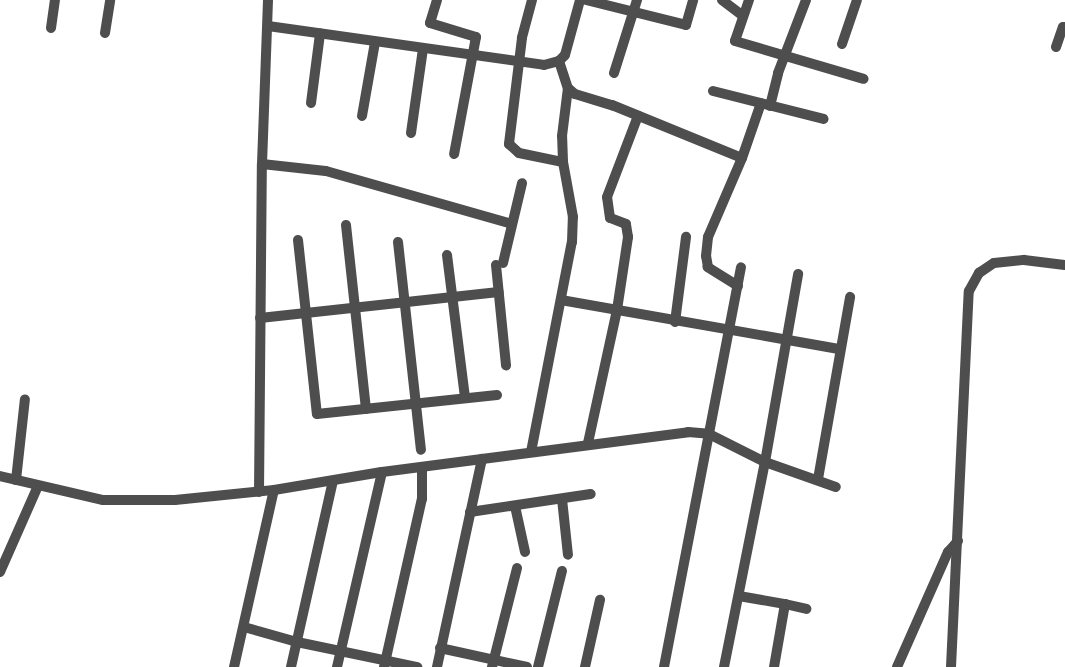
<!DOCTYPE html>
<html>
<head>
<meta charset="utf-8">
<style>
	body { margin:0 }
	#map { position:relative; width:1065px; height:667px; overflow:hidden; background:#fff; font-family:"Open Sans",sans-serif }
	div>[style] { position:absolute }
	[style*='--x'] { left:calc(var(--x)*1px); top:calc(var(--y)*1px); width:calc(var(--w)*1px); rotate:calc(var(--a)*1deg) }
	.minor>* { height:10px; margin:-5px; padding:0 5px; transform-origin:5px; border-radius:5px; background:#4e4e4e }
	span { translate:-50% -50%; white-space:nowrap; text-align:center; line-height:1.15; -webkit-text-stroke:3px #fff; paint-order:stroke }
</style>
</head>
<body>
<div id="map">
	<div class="minor">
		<i style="--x:437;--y:0;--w:24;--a:107"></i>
		<i style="--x:430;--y:23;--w:48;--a:16.9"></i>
		<i style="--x:476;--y:37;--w:119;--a:100.6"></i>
		<i style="--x:532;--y:0;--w:39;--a:105"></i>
		<i style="--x:522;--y:38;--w:107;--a:97"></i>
		<i style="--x:509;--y:144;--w:13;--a:42"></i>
		<i style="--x:519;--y:153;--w:45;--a:11.6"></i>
		<i style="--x:586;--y:0;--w:103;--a:14"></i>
		<i style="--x:686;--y:25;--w:26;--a:-74"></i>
		<i style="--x:722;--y:0;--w:26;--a:37"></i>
		<i style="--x:749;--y:0;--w:43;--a:108.9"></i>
		<i style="--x:735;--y:41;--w:134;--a:16.4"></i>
		<i style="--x:268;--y:26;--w:279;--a:8"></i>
		<i style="--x:544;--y:65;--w:16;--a:-15"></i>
		<i style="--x:559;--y:61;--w:8;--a:-45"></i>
		<i style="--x:565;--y:55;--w:57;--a:-74.7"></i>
		<i style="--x:51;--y:28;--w:28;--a:-82"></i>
		<i style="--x:105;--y:33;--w:33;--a:-81"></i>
		<i style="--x:842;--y:44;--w:46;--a:-71.2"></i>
		<i style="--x:1056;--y:47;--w:21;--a:-71"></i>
		<i style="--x:1063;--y:27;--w:2;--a:0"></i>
		<i style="--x:559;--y:61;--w:28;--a:72"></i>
		<i style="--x:568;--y:88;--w:9;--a:41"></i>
		<i style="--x:575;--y:94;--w:39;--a:17"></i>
		<i style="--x:612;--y:105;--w:140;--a:22.2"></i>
		<i style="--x:742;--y:158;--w:58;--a:-70.9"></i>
		<i style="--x:614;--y:73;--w:77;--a:-72.5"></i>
		<i style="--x:713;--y:91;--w:114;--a:14.2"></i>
		<i style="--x:311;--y:103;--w:70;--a:-82.6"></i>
		<i style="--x:770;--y:106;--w:34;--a:-76"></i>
		<i style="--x:778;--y:73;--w:78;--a:-69"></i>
		<i style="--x:362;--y:116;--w:75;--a:-80"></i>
		<i style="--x:411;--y:133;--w:85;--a:-81.9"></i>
		<i style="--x:262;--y:164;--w:64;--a:6.2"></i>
		<i style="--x:326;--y:171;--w:193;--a:15.9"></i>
		<i style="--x:346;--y:225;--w:185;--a:83.8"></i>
		<i style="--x:298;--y:240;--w:175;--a:83.8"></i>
		<i style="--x:317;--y:414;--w:181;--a:-6"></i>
		<i style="--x:398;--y:242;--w:209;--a:83.7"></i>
		<i style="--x:447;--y:255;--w:144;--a:82.8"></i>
		<i style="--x:503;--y:263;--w:82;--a:-76.6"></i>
		<i style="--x:496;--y:265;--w:101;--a:84.3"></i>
		<i style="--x:738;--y:286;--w:36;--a:-148"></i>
		<i style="--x:708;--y:267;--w:11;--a:-100"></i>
		<i style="--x:706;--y:256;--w:19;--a:-84"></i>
		<i style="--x:708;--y:237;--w:86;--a:-66.7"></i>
		<i style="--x:561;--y:300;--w:282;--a:10"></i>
		<i style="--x:260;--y:318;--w:240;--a:-6.2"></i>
		<i style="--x:675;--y:322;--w:86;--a:-82.6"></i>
		<i style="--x:588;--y:443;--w:136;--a:-77.7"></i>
		<i style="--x:617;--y:310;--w:74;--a:-81.4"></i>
		<i style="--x:628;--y:237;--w:13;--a:-99"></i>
		<i style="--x:626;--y:224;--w:17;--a:-159"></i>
		<i style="--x:610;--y:218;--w:21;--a:-98"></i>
		<i style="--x:607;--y:197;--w:87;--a:-69.1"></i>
		<i style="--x:531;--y:452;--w:214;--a:-79"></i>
		<i style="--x:572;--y:242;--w:25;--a:-88"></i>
		<i style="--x:573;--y:217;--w:56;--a:-100.3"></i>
		<i style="--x:563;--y:162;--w:26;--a:-92"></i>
		<i style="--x:562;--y:136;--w:48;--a:-82.9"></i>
		<i style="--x:0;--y:476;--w:106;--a:13.1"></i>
		<i style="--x:103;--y:500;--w:72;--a:0"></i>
		<i style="--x:175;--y:500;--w:100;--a:-5.8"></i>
		<i style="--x:274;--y:490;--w:109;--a:-9.5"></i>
		<i style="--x:382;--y:472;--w:309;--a:-7.4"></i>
		<i style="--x:688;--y:432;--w:21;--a:5"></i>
		<i style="--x:709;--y:434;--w:63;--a:26.6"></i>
		<i style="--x:765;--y:462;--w:75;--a:19.4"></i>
		<i style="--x:818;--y:479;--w:185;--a:-80"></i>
		<i style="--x:16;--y:480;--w:81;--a:-83.7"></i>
		<i style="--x:259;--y:492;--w:328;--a:-89.5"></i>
		<i style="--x:262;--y:164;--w:164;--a:-87.9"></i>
		<i style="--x:562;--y:499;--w:56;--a:83.9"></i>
		<i style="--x:515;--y:506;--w:47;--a:77.7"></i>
		<i style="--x:470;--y:512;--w:122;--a:-8.5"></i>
		<i style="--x:0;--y:572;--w:94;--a:-66.2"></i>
		<i style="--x:739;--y:596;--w:47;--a:9.9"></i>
		<i style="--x:244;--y:627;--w:55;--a:15.8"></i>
		<i style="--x:297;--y:642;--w:123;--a:11.8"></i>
		<i style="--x:440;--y:648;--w:89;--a:12.3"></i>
		<i style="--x:234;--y:667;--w:181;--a:-77.3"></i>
		<i style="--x:291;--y:667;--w:191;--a:-77.3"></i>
		<i style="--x:337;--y:667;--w:200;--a:-77"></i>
		<i style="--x:384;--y:667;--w:172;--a:-77.3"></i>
		<i style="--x:422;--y:499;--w:32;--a:-90"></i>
		<i style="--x:437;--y:667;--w:213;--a:-77.8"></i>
		<i style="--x:492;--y:667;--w:102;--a:-75.8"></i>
		<i style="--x:538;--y:667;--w:99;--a:-76"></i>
		<i style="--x:585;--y:667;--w:69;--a:-77.4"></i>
		<i style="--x:664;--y:667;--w:407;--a:-79.1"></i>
		<i style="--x:724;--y:667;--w:209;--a:-78.7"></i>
		<i style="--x:765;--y:462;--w:191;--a:-80"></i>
		<i style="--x:774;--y:667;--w:64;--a:-80.1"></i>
		<i style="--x:785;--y:604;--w:22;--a:13"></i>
		<i style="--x:897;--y:667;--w:126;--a:-66.1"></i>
		<i style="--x:948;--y:552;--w:15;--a:-48"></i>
		<i style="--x:951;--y:667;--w:376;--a:-87.3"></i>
		<i style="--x:969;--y:291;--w:21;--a:-61"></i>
		<i style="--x:979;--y:273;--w:18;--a:-34"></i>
		<i style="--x:994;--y:263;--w:30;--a:-6"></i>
		<i style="--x:1024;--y:260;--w:41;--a:7"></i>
	</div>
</div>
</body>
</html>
